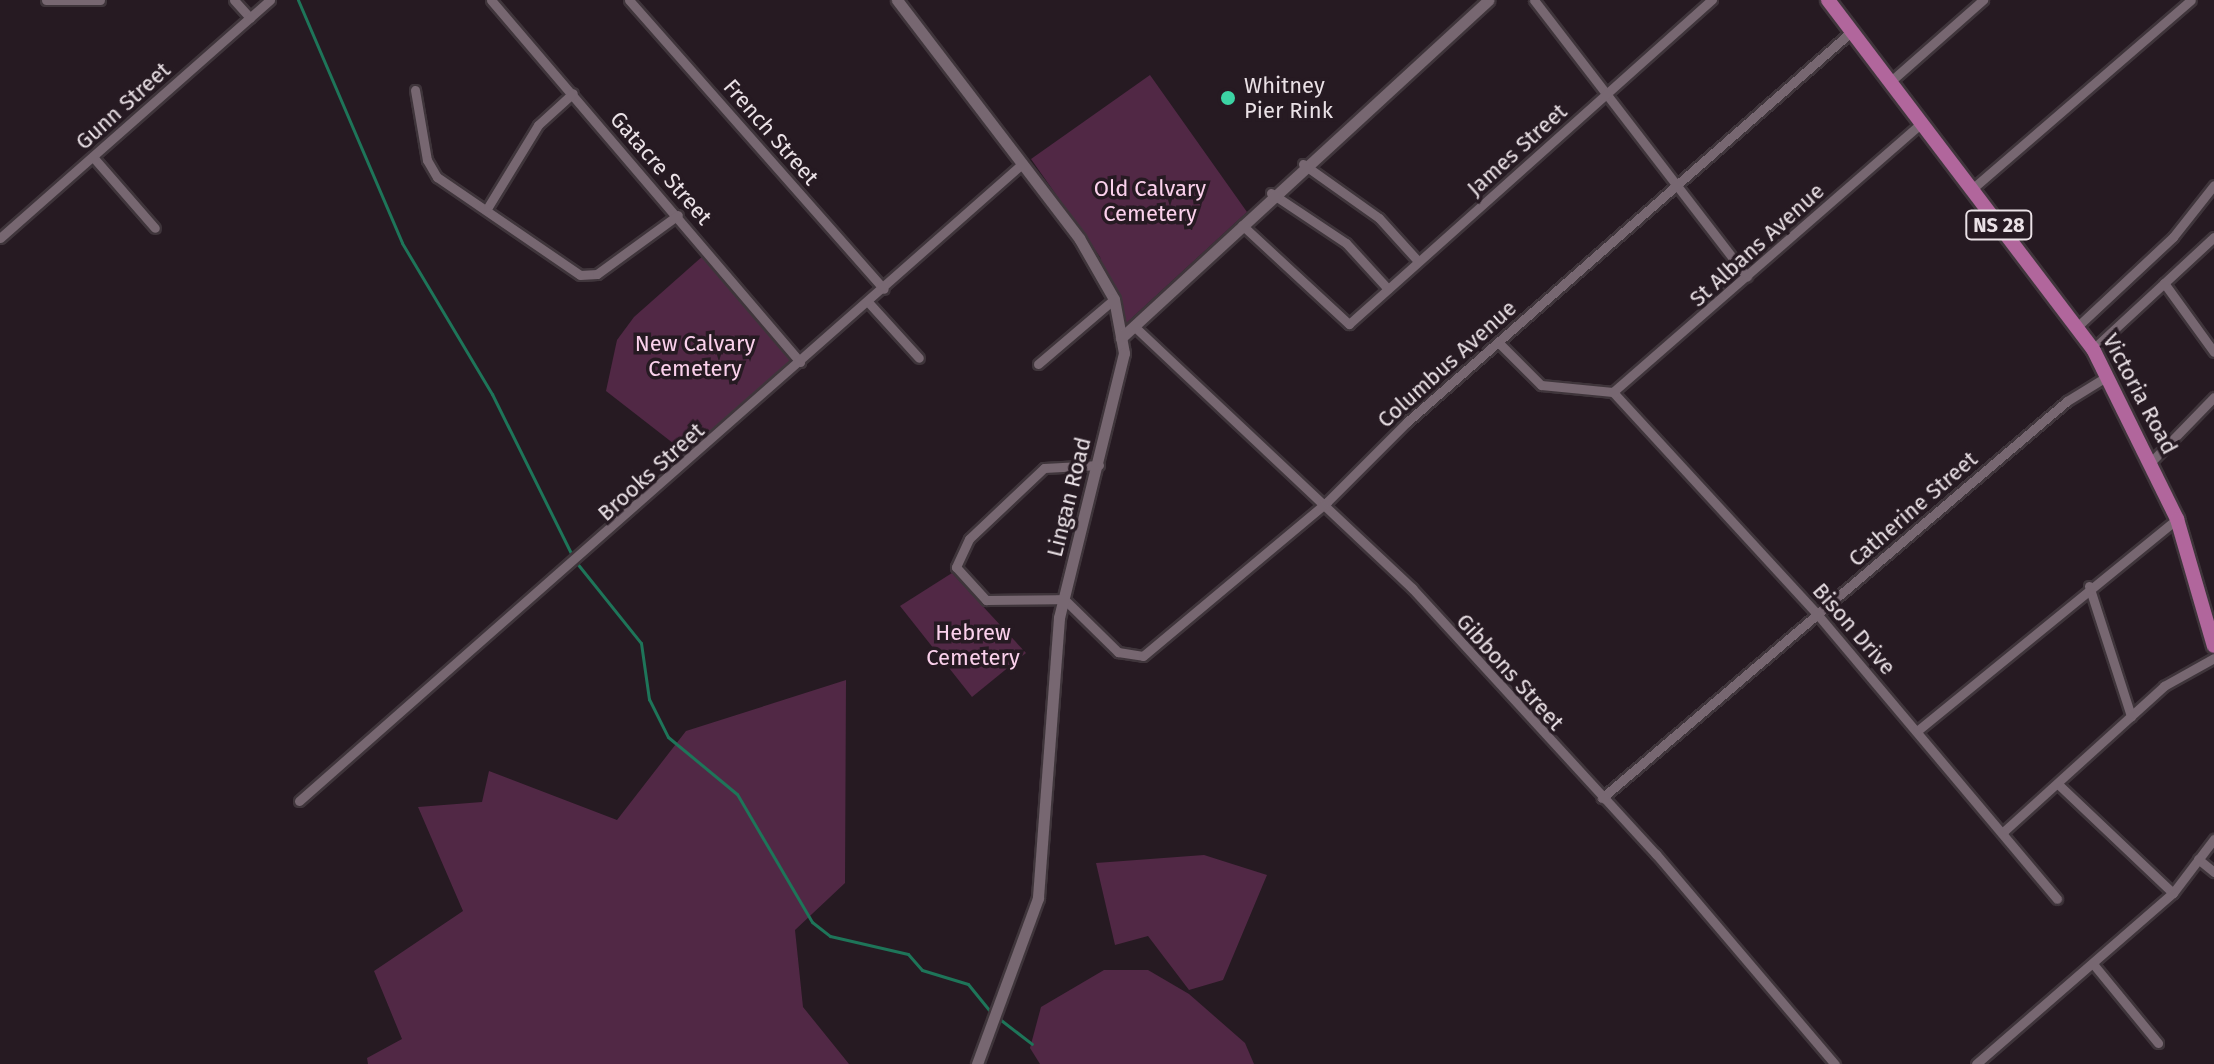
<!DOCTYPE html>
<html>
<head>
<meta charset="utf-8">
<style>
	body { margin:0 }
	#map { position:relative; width:2214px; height:1064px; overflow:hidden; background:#261a22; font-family:"Fira Sans",sans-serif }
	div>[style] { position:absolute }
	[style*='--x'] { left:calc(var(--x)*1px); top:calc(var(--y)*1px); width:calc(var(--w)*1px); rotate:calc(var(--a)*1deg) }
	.green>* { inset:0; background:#512845 }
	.stream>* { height:3px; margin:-1.5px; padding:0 1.5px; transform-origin:1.5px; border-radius:1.5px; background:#1e7559 }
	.roads { filter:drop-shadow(2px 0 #3f353b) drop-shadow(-2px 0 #3f353b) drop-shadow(0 2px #3f353b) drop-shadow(0 -2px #3f353b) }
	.minor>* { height:9px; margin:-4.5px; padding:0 4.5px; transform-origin:4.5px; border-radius:4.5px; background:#776771 }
	.tertiary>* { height:11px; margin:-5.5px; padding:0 5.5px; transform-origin:5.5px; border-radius:5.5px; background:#776771 }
	.primary>* { height:14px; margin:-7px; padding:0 7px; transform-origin:7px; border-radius:7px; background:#b1669c }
	.dots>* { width:22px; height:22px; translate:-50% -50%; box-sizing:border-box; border:4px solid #261a22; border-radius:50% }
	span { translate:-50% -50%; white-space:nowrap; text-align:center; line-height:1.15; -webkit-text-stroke:7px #261a22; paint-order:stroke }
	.shield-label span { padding:2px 6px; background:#261a22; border:2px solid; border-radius:6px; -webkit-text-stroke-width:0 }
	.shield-label { font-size:20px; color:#eae1e6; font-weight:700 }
	.poi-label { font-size:22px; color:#eae1e6 }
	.left { translate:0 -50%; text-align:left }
	.street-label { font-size:22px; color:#eae1e6 }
	.park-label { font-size:22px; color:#fbd1ec }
</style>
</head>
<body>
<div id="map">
	<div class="green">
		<i style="clip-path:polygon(1150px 75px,1247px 212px,1121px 328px,1100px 257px,1031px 159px)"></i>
		<i style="clip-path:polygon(704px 255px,791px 361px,687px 454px,606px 391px,617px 340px,634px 317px)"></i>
		<i style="clip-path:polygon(952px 573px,1026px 653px,972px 697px,900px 606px)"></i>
		<i style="clip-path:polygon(846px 680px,845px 883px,795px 930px,803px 1007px,849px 1064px,368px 1064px,367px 1058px,402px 1039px,374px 971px,463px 911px,418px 807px,482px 802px,489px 771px,617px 820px,686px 731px)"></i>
		<i style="clip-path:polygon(1204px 855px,1267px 875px,1223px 980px,1189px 990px,1148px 936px,1115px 945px,1096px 863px)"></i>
		<i style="clip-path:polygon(1104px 970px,1148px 970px,1189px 994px,1245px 1043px,1254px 1064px,1040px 1064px,1030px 1048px,1041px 1007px)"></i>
	</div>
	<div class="stream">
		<i style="--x:298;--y:0;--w:264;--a:66.8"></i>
		<i style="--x:402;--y:243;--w:176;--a:59.2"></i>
		<i style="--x:492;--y:394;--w:180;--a:63.6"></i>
		<i style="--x:576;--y:562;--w:104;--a:51.3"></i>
		<i style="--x:641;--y:643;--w:57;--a:81.9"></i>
		<i style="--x:649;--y:699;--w:42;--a:63.4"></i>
		<i style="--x:668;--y:737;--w:89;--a:39.6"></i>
		<i style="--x:737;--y:794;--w:148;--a:59.6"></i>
		<i style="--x:812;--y:922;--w:23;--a:38"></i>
		<i style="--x:830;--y:936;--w:80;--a:13"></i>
		<i style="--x:908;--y:954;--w:21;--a:49"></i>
		<i style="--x:922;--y:970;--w:48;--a:16.9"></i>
		<i style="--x:968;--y:984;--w:36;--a:51"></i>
		<i style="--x:997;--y:1017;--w:44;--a:37.6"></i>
	</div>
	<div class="roads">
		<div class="minor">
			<i style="--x:46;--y:0;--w:54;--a:0"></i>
			<i style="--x:234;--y:0;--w:24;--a:48"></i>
			<i style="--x:491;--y:0;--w:476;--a:49.5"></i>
			<i style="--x:629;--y:0;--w:385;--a:48.6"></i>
			<i style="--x:1534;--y:0;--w:349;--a:52.4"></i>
			<i style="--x:1891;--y:81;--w:123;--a:-41.4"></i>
			<i style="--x:415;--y:90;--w:71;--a:80.3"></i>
			<i style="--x:427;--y:160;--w:20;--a:60"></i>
			<i style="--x:437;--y:177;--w:173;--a:34.4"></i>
			<i style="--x:580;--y:275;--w:17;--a:-3"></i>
			<i style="--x:597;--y:274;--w:100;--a:-36.1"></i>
			<i style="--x:93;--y:157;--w:94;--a:48.9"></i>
			<i style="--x:1303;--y:164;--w:93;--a:35.4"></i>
			<i style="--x:1379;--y:218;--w:58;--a:47.8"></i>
			<i style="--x:1972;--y:189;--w:289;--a:-40.8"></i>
			<i style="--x:1271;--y:193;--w:90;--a:33.7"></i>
			<i style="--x:1346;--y:243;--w:62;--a:47.6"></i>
			<i style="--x:488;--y:207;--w:96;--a:-58.6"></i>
			<i style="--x:538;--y:125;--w:47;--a:-42.4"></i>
			<i style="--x:1242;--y:225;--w:146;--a:42.8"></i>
			<i style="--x:1349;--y:324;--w:487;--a:-41.8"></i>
			<i style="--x:0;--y:238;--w:360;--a:-41.4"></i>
			<i style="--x:2164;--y:283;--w:85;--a:54.1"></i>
			<i style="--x:869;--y:303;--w:74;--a:47.7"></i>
			<i style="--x:2079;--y:325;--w:129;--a:-43.1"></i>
			<i style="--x:2173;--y:237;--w:66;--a:-51.7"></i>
			<i style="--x:1135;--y:327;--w:381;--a:43.3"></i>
			<i style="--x:1412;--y:588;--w:361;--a:47.5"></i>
			<i style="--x:1656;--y:854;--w:276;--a:49.6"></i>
			<i style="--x:1498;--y:342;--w:61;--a:45"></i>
			<i style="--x:1541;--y:385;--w:72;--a:5.6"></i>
			<i style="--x:2093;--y:349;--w:165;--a:-42.8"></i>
			<i style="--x:1038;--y:364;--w:100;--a:-40.5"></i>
			<i style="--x:1613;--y:392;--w:303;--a:47.4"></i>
			<i style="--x:1818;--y:615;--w:371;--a:49.9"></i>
			<i style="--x:1613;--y:392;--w:410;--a:-41.1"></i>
			<i style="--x:2152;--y:461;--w:89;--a:-45.9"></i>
			<i style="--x:1099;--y:465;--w:55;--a:176.9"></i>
			<i style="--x:1044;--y:468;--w:103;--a:136.6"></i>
			<i style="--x:969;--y:539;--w:31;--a:115"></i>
			<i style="--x:956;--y:567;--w:45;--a:47.7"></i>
			<i style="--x:986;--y:600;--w:78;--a:-0.7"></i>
			<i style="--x:1064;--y:599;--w:76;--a:44.5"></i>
			<i style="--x:1118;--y:652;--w:25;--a:9"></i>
			<i style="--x:1143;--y:656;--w:240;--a:-39.9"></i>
			<i style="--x:1327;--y:502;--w:113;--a:-45"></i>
			<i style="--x:1407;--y:422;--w:592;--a:-41.3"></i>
			<i style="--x:2089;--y:586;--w:137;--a:72.1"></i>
			<i style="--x:1917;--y:731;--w:335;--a:-39.2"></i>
			<i style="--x:2059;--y:785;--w:157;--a:43.5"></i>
			<i style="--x:1602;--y:798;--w:611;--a:-40.49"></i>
			<i style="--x:2067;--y:401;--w:46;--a:-31.6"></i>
			<i style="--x:299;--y:801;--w:964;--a:-41.38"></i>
			<i style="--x:2002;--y:833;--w:219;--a:-42.2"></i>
			<i style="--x:2164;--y:686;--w:57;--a:-29.2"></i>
			<i style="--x:2198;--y:859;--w:21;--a:39"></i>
			<i style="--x:2094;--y:965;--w:101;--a:50.6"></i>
			<i style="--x:1976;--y:1064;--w:261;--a:-41"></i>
			<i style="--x:2173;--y:893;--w:68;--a:-52.8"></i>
		</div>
		<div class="tertiary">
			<i style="--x:897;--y:0;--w:300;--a:52.6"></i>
			<i style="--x:1079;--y:238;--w:70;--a:60.2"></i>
			<i style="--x:1114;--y:299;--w:55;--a:79.5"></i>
			<i style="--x:1124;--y:353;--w:273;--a:103.8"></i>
			<i style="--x:1059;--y:618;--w:281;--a:94.3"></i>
			<i style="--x:1038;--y:898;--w:177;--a:110.2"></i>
			<i style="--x:1121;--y:338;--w:499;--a:-42.6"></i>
		</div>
		<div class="primary">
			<i style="--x:1828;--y:0;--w:438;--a:52.8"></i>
			<i style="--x:2093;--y:349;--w:190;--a:63.7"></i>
			<i style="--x:2177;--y:519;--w:132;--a:73.8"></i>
		</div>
	</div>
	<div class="dots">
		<i style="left:1228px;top:98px;background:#3cd4a4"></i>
	</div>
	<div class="shield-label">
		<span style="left:1999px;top:225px">NS 28</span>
	</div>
	<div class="poi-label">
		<span class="left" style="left:1244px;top:98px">Whitney<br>Pier Rink</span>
	</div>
	<div class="street-label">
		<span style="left:123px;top:106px;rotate:-42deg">Gunn Street</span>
		<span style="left:771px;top:132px;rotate:49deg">French Street</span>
		<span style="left:1517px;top:150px;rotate:-42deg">James Street</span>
		<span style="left:661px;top:168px;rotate:49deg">Gatacre Street</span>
		<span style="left:1757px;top:245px;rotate:-42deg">St Albans Avenue</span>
		<span style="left:1447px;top:364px;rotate:-42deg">Columbus Avenue</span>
		<span style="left:2140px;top:394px;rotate:62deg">Victoria Road</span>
		<span style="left:651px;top:472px;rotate:-42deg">Brooks Street</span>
		<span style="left:1069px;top:497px;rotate:-76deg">Lingan Road</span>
		<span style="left:1913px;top:509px;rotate:-41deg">Catherine Street</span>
		<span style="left:1854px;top:629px;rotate:49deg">Bison Drive</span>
		<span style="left:1510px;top:672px;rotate:48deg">Gibbons Street</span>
	</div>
	<div class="park-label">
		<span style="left:1150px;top:201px">Old Calvary<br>Cemetery</span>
		<span style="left:695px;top:356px">New Calvary<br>Cemetery</span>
		<span style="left:973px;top:645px">Hebrew<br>Cemetery</span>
	</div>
</div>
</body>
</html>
